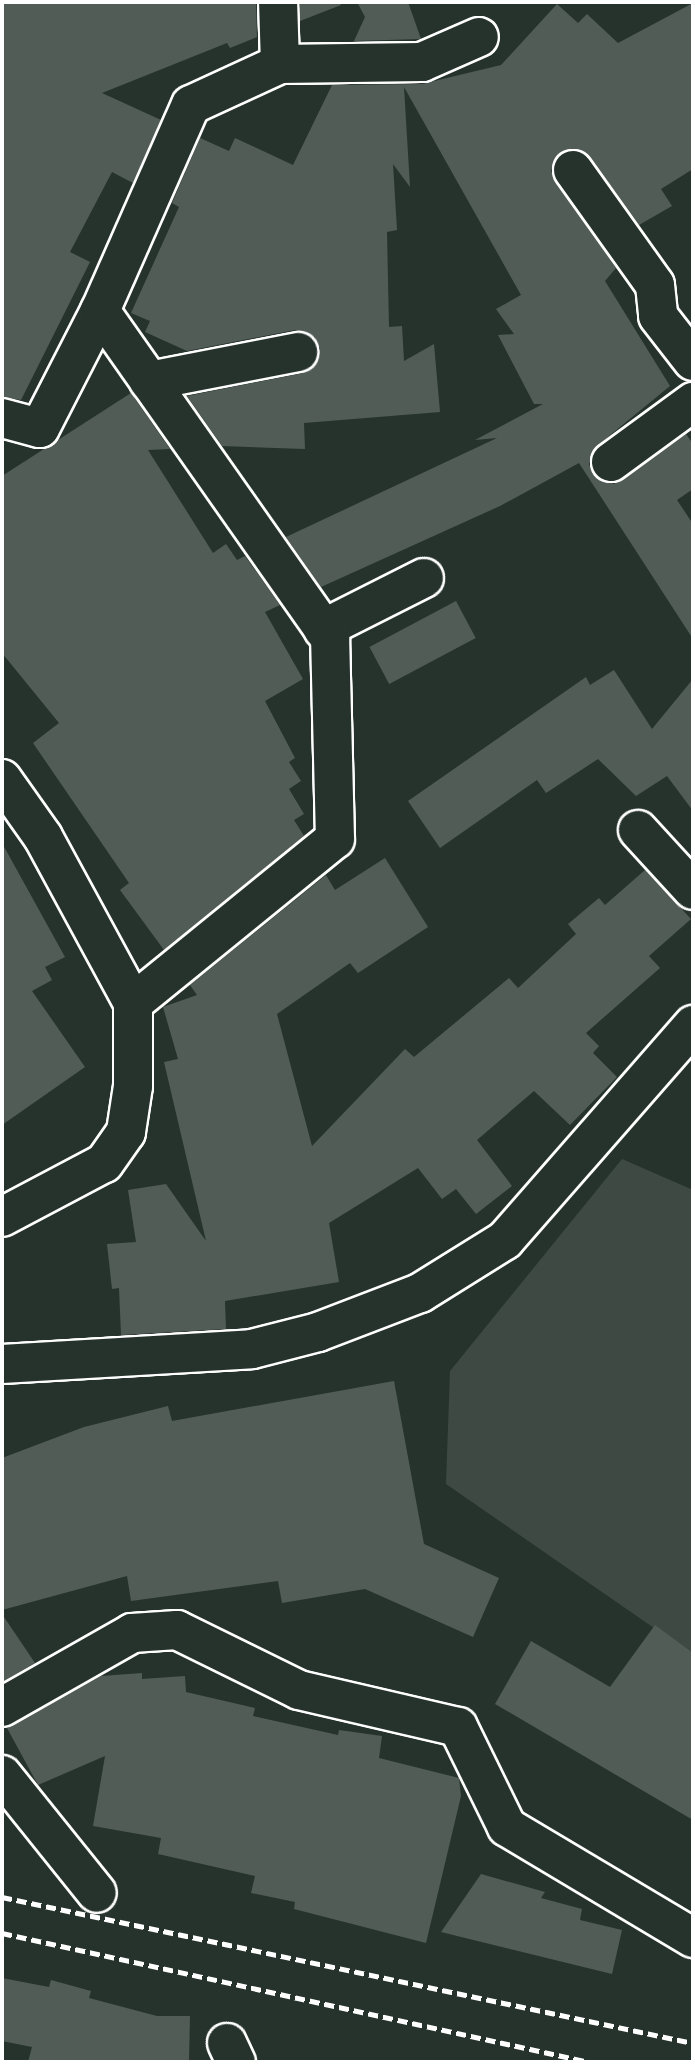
<!DOCTYPE html>
<html>
<head>
<meta charset="utf-8">
<style>
	body { margin:0 }
	#map { position:relative; width:695px; height:2064px; overflow:hidden; background:#26332d; font-family:"Shantell Sans",sans-serif }
	div>[style] { position:absolute }
	[style*='--x'] { left:calc(var(--x)*1px); top:calc(var(--y)*1px); width:calc(var(--w)*1px); rotate:calc(var(--a)*1deg) }
	.green>* { inset:0; background:#3e4944 }
	.building>* { inset:0; background:#515c57; transform-origin:0 0 }
	.roads { filter:drop-shadow(2px 0 #fff) drop-shadow(-2px 0 #fff) drop-shadow(0 2px #fff) drop-shadow(0 -2px #fff) }
	.minor>* { height:38px; margin:-19px; padding:0 19px; transform-origin:19px; border-radius:19px; background:#26332d }
	.major>* { height:38px; margin:-19px; padding:0 19px; transform-origin:19px; border-radius:19px; background:#26332d }
	.rail>* { height:5px; margin-top:-2.5px; transform-origin:0; background:repeating-linear-gradient(90deg,#fff 0 10px,transparent 0 15px) }
	span { translate:-50% -50%; white-space:nowrap; text-align:center; line-height:1.15; -webkit-text-stroke:6px #26332d; paint-order:stroke }
	.frame { position:absolute; inset:0; border:4px solid #fff; pointer-events:none }
</style>
</head>
<body>
<div id="map">
	<div class="green">
		<i style="clip-path:polygon(622px 1159px,693px 1190px,693px 1655px,446px 1484px,450px 1371px)"></i>
	</div>
	<div class="building">
		<i style="clip-path:polygon(2px 2px,256px 2px,257px 37px,230px 48px,227px 43px,102px 93px,161px 120px,133px 183px,112px 172px,70px 252px,90px 262px,21px 400px,2px 397px)"></i>
		<i style="clip-path:polygon(300px 2px,340px 2px,341px 5px,300px 21px)"></i>
		<i style="clip-path:polygon(357px 2px,408px 2px,421px 39px,354px 41px,365px 17px)"></i>
		<i style="clip-path:polygon(693px 3px,693px 169px,661px 189px,672px 206px,639px 225px,581px 150px,561px 152px,551px 171px,616px 268px,605px 281px,670px 386px,598px 445px,589px 464px,593px 474px,614px 484px,686px 434px,693px 444px,693px 489px,677px 500px,693px 524px,693px 639px,579px 463px,500px 506px,321px 587px,286px 537px,497px 438px,475px 440px,543px 404px,534px 404px,498px 335px,514px 334px,496px 309px,521px 295px,404px 87px,410px 187px,393px 164px,397px 230px,387px 232px,389px 327px,402px 326px,404px 361px,434px 344px,440px 412px,304px 423px,305px 449px,222px 446px,187px 396px,303px 373px,313px 368px,320px 349px,314px 337px,295px 330px,187px 351px,145px 332px,150px 321px,131px 313px,179px 207px,172px 203px,200px 138px,229px 151px,235px 138px,293px 165px,332px 85px,422px 84px,501px 65px,557px 4px,578px 23px,587px 14px,618px 43px)"></i>
		<i style="clip-path:polygon(131px 393px,170px 449px,148px 450px,213px 553px,226px 544px,237px 560px,245px 556px,280px 605px,265px 612px,303px 679px,265px 701px,295px 758px,289px 762px,301px 781px,289px 789px,304px 814px,294px 820px,304px 836px,164px 950px,120px 890px,129px 883px,33px 743px,59px 723px,2px 653px,2px 476px)"></i>
		<i style="left:456px;top:601px;width:42px;height:98px;rotate:62deg"></i>
		<i style="clip-path:polygon(614px 670px,652px 729px,693px 679px,693px 811px,667px 776px,636px 796px,598px 759px,546px 793px,537px 780px,440px 848px,408px 801px,586px 677px,590px 685px)"></i>
		<i style="clip-path:polygon(2px 843px,65px 957px,45px 967px,52px 980px,32px 991px,85px 1067px,2px 1125px)"></i>
		<i style="clip-path:polygon(385px 858px,428px 927px,358px 973px,350px 963px,277px 1014px,312px 1146px,405px 1049px,414px 1057px,509px 978px,518px 988px,576px 934px,568px 924px,599px 898px,605px 905px,645px 870px,691px 919px,649px 956px,660px 968px,586px 1033px,599px 1046px,593px 1053px,617px 1077px,570px 1125px,534px 1091px,477px 1140px,512px 1186px,476px 1214px,456px 1189px,442px 1199px,418px 1168px,329px 1223px,339px 1282px,225px 1301px,226px 1329px,121px 1335px,119px 1288px,112px 1289px,107px 1244px,136px 1242px,128px 1190px,166px 1184px,206px 1241px,164px 1062px,178px 1059px,163px 1007px,197px 995px,190px 985px,326px 875px,335px 890px)"></i>
		<i style="clip-path:polygon(394px 1381px,424px 1544px,499px 1578px,473px 1637px,365px 1589px,282px 1603px,278px 1581px,131px 1601px,127px 1576px,2px 1610px,2px 1458px,84px 1427px,168px 1406px,172px 1421px)"></i>
		<i style="clip-path:polygon(2px 1614px,35px 1663px,2px 1682px)"></i>
		<i style="clip-path:polygon(655px 1625px,693px 1653px,693px 1820px,495px 1704px,531px 1641px,610px 1687px)"></i>
		<i style="clip-path:polygon(142px 1673px,142px 1679px,185px 1676px,186px 1692px,255px 1708px,253px 1716px,338px 1735px,339px 1730px,382px 1736px,379px 1758px,459px 1778px,461px 1796px,426px 1943px,294px 1909px,295px 1902px,251px 1893px,255px 1876px,158px 1854px,161px 1838px,93px 1826px,105px 1756px,38px 1785px,7px 1728px,101px 1676px)"></i>
		<i style="clip-path:polygon(481px 1874px,545px 1892px,541px 1898px,582px 1909px,580px 1920px,622px 1930px,612px 1974px,441px 1932px)"></i>
		<i style="clip-path:polygon(2px 1978px,49px 1987px,51px 1980px,91px 1991px,89px 1998px,157px 2016px,190px 2016px,189px 2062px,28px 2062px,32px 2047px,2px 2041px)"></i>
	</div>
	<div class="roads">
		<div class="minor">
			<i style="--x:280;--y:64;--w:142;--a:-0.8"></i>
			<i style="--x:422;--y:62;--w:62;--a:-23.7"></i>
			<i style="--x:573;--y:170;--w:141;--a:54.5"></i>
			<i style="--x:655;--y:285;--w:31;--a:84"></i>
			<i style="--x:658;--y:316;--w:57;--a:52.1"></i>
			<i style="--x:149;--y:381;--w:152;--a:-11"></i>
			<i style="--x:2;--y:418;--w:39;--a:15"></i>
			<i style="--x:40;--y:428;--w:131;--a:-62.9"></i>
			<i style="--x:611;--y:462;--w:102;--a:-36.2"></i>
			<i style="--x:323;--y:629;--w:113;--a:-26.8"></i>
			<i style="--x:2;--y:779;--w:71;--a:54.7"></i>
			<i style="--x:43;--y:837;--w:189;--a:61.5"></i>
			<i style="--x:133;--y:1003;--w:83;--a:90"></i>
			<i style="--x:133;--y:1086;--w:47;--a:98.7"></i>
			<i style="--x:126;--y:1132;--w:38;--a:125"></i>
			<i style="--x:104;--y:1163;--w:115;--a:152.1"></i>
			<i style="--x:638;--y:830;--w:81;--a:47.5"></i>
			<i style="--x:133;--y:1003;--w:260;--a:-39.1"></i>
			<i style="--x:335;--y:839;--w:201;--a:-91.4"></i>
			<i style="--x:330;--y:638;--w:400;--a:-125.1"></i>
			<i style="--x:100;--y:311;--w:225;--a:-66.2"></i>
			<i style="--x:191;--y:105;--w:98;--a:-24.7"></i>
			<i style="--x:280;--y:64;--w:62;--a:-91.8"></i>
			<i style="--x:2;--y:1707;--w:150;--a:-29.6"></i>
			<i style="--x:132;--y:1633;--w:45;--a:-3.8"></i>
			<i style="--x:177;--y:1630;--w:136;--a:26.2"></i>
			<i style="--x:299;--y:1690;--w:163;--a:13.1"></i>
			<i style="--x:458;--y:1727;--w:111;--a:63.9"></i>
			<i style="--x:507;--y:1827;--w:217;--a:30.8"></i>
			<i style="--x:2;--y:1775;--w:151;--a:51.2"></i>
			<i style="--x:227;--y:2043;--w:21;--a:65"></i>
		</div>
		<div class="major">
			<i style="--x:2;--y:1364;--w:250;--a:-3.4"></i>
			<i style="--x:252;--y:1349;--w:68;--a:-14.4"></i>
			<i style="--x:318;--y:1332;--w:109;--a:-20.9"></i>
			<i style="--x:420;--y:1293;--w:100;--a:-31.9"></i>
			<i style="--x:505;--y:1240;--w:286;--a:-48.8"></i>
		</div>
	</div>
	<div class="rail">
		<i style="--x:2;--y:1897;--w:706;--a:11.93"></i>
		<i style="--x:2;--y:1933;--w:601;--a:12.39"></i>
	</div>
	<div class="frame"></div>
</div>
</body>
</html>
